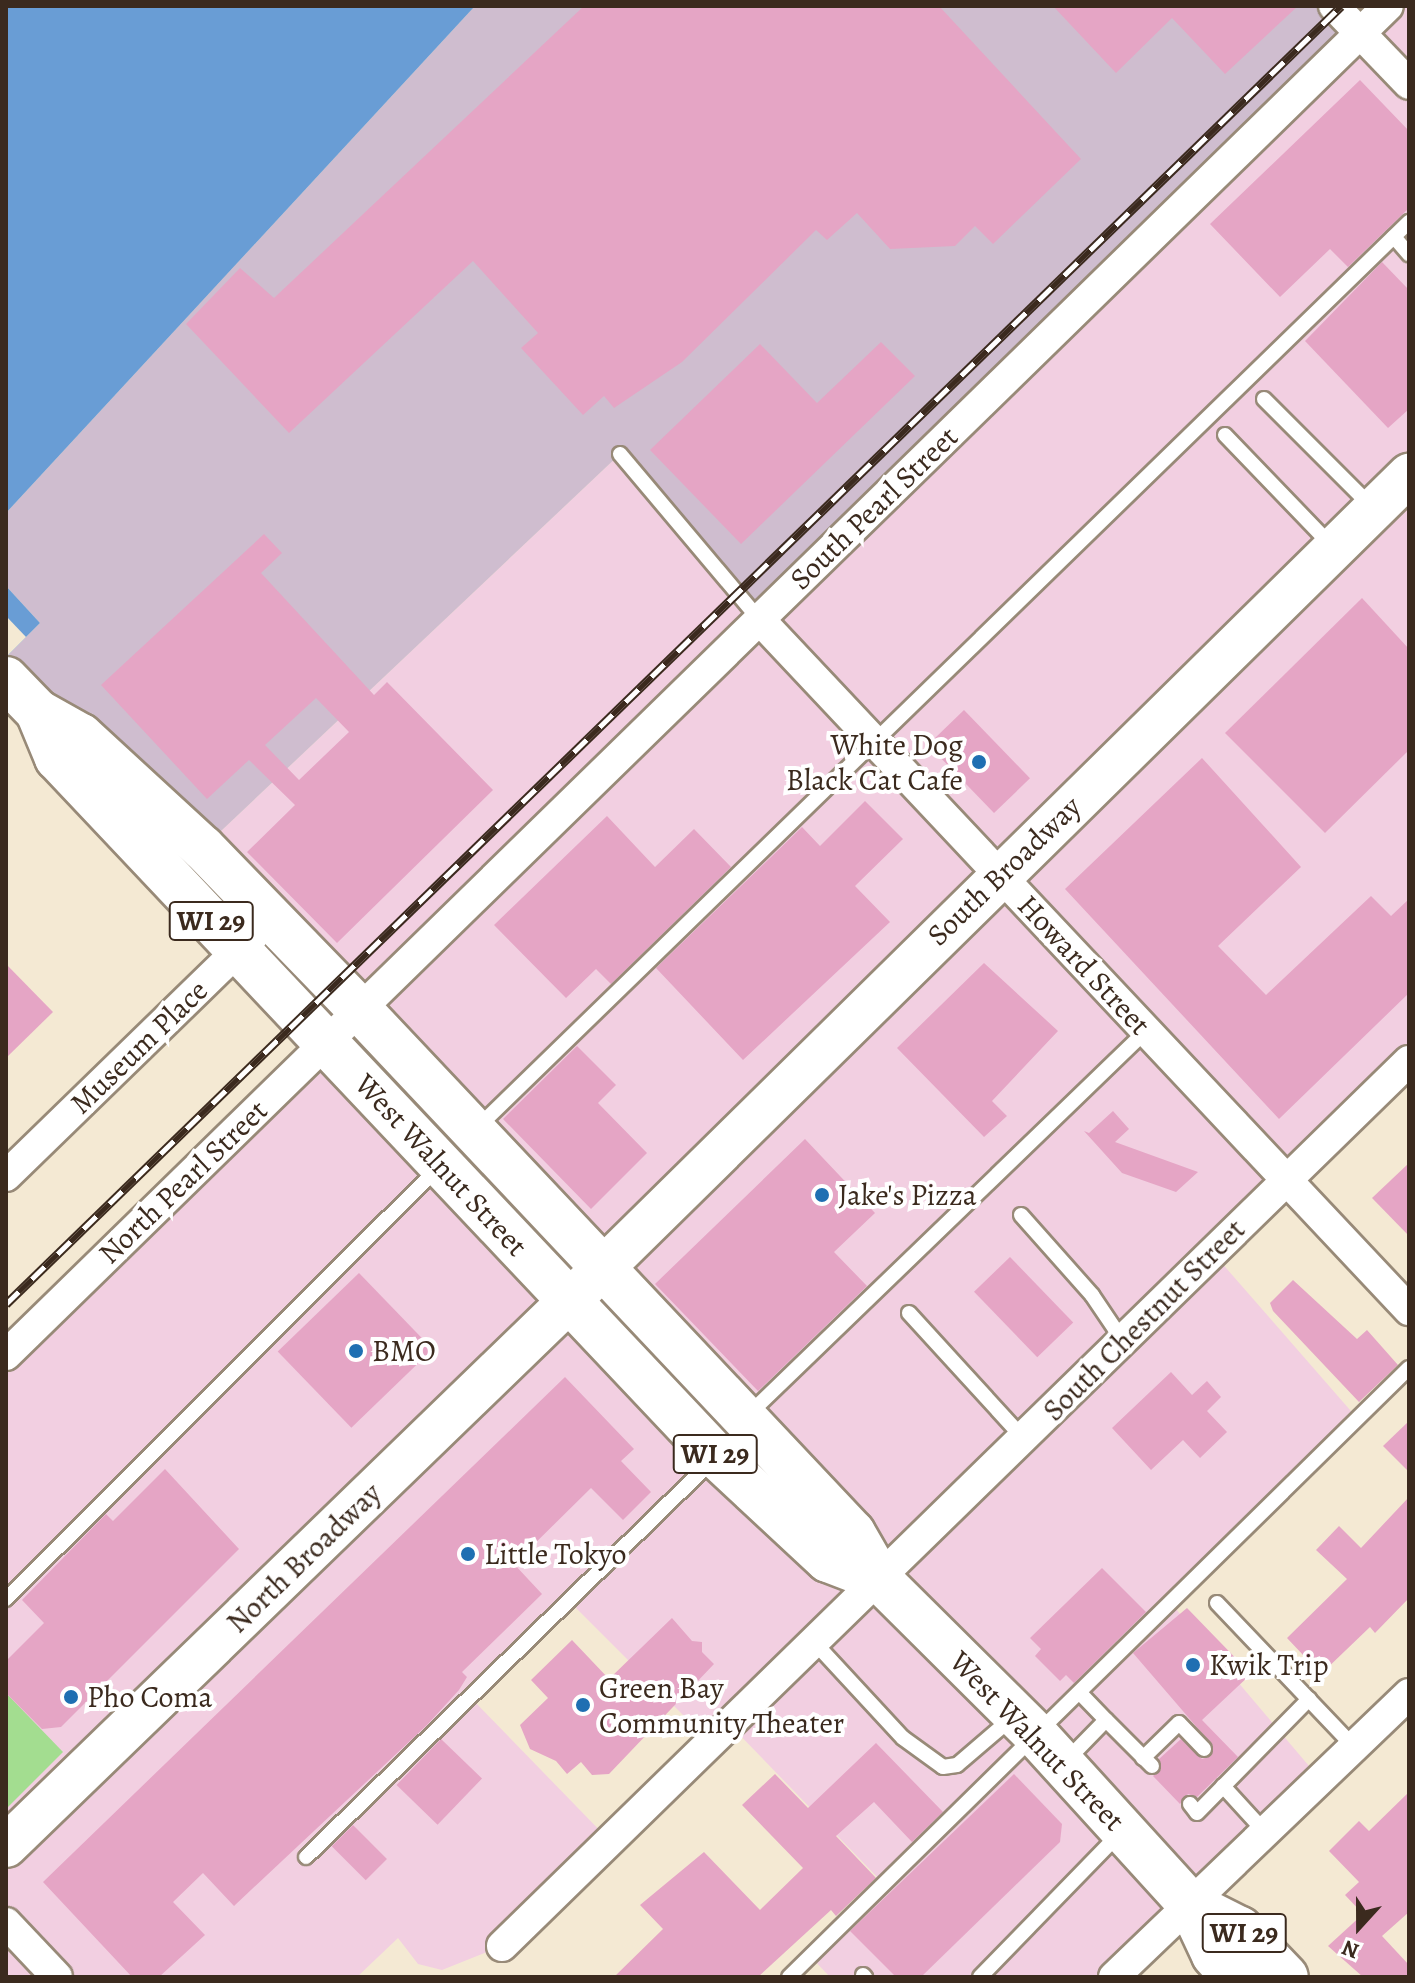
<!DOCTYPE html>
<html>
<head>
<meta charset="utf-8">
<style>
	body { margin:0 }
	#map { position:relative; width:1415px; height:1983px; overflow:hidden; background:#f4e9d3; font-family:Alegreya,serif }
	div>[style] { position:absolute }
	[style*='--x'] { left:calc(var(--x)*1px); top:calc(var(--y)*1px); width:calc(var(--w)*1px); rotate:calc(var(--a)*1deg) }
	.built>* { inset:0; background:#f2cfe1 }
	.industrial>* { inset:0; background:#cfbdcf }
	.green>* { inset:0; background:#a3dd90 }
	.water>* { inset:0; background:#699dd5 }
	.pier>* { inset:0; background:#f4e9d3 }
	.building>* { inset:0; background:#e5a5c5; transform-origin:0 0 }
	.roads { filter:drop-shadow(2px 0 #988a78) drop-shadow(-2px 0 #988a78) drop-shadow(0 2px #988a78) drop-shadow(0 -2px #988a78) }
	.lane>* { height:14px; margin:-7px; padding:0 7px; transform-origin:7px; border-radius:7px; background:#fff }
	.street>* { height:30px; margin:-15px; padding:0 15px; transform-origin:15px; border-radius:15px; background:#fff }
	.secondary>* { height:42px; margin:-21px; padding:0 21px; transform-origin:21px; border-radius:21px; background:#fff }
	.primary>* { height:44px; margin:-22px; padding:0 22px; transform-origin:22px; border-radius:22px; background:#fff }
	.rail>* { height:9px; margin-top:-4.5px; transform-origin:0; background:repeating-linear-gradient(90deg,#fff 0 18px,#3b2a1e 0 36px); box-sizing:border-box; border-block:2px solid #3b2a1e }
	.dots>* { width:22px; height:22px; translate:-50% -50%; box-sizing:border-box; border:4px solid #fff; border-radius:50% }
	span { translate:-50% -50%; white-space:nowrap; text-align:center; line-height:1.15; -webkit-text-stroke:8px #fff; paint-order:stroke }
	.shield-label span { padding:2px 6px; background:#fff; border:2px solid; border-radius:6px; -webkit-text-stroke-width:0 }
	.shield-label { font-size:28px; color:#3b2a1e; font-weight:700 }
	.street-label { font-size:30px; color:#3b2a1e }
	.poi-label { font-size:30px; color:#3b2a1e }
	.right { translate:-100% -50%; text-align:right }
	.left { translate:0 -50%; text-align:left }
	.frame { position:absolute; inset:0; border:8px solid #3b2a1e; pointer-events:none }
	.north { position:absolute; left:1319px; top:1887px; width:80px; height:80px; -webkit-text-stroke:6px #fff; paint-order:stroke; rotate:201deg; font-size:22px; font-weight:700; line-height:32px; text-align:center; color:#3b2a1e }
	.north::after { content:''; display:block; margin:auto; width:28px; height:36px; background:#3b2a1e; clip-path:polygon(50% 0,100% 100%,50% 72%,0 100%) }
</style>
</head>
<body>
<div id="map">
	<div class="built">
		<i style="clip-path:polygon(1388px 6px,1409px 6px,1409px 1061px,1213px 1253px,1357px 1418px,1170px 1602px,1320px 1779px,1114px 1977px,830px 1977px,810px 1956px,883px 1883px,730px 1725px,711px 1743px,568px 1600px,473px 1700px,610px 1841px,502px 1946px,442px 1970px,418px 1964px,398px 1938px,357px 1977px,6px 1977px,6px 1355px,359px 1009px,203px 848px,620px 454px)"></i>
	</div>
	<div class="industrial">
		<i style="clip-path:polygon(475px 6px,1388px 6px,759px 619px,620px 454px,203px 848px,6px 679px,6px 657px,40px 623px,6px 586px,6px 513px)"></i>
	</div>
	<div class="green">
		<i style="clip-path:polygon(6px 1693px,63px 1752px,6px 1809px)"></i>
	</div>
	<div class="water">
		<i style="clip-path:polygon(6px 6px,475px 6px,6px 513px)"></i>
		<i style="clip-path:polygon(6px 586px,40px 623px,6px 657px)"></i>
	</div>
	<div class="pier">
		<i style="clip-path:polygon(6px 616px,26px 637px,6px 657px)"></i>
	</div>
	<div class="building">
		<i style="clip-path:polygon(584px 6px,939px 6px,1081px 159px,993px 244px,975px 226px,955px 246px,890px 249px,857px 213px,827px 240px,816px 230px,682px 362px,614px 408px,604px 396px,583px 415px,521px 348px,538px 333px,473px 261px,289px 433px,186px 324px,240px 268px,274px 298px)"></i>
		<i style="clip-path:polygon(1053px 6px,1298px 6px,1225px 74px,1172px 18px,1116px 73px)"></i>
		<i style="clip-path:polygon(1360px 80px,1409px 131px,1409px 208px,1348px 267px,1330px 249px,1280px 297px,1210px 224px)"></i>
		<i style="clip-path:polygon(1382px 262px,1409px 290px,1409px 409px,1388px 428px,1305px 341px)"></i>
		<i style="clip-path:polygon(881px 342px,915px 376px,741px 544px,650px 450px,760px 344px,817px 403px)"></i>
		<i style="clip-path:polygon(evenodd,264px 534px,282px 553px,261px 573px,374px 695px,387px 682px,493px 790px,337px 943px,247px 852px,295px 805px,249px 760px,207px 799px,101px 685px,264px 534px,316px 698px,349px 732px,299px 780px,265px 745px,316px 698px)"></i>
		<i style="clip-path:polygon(1362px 598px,1409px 649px,1409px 750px,1325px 833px,1225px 733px)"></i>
		<i style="left:964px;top:710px;width:95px;height:50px;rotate:46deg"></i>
		<i style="clip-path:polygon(1202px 758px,1301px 867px,1218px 946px,1266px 995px,1371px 896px,1391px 916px,1409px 899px,1409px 993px,1279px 1119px,1065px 889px)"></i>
		<i style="clip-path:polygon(865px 801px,903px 839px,855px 886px,890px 922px,743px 1060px,656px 968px,802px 827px,820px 846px)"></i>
		<i style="clip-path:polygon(607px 816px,655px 867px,694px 829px,731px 867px,611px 984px,596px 969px,566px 998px,494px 925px)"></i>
		<i style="clip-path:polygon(984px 963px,1058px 1031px,992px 1101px,1007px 1116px,984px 1137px,897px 1048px)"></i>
		<i style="clip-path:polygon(6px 964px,53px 1012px,6px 1058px)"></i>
		<i style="clip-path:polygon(577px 1046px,616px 1085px,598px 1103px,647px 1153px,591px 1209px,503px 1119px)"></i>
		<i style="clip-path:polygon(1113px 1111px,1129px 1129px,1115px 1142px,1198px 1172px,1176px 1192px,1122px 1173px,1084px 1131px,1089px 1133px)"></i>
		<i style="clip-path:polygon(805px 1139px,875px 1213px,834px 1252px,867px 1286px,758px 1391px,655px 1284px)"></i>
		<i style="clip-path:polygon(1409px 1163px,1409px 1236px,1372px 1198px)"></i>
		<i style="left:1010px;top:1257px;width:91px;height:50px;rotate:46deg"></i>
		<i style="left:359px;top:1273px;width:106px;height:113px;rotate:46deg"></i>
		<i style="clip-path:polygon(1293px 1280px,1357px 1339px,1367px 1330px,1398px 1365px,1359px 1402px,1273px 1311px,1270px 1303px)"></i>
		<i style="clip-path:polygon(1171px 1372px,1192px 1395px,1207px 1381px,1221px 1397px,1207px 1411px,1227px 1432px,1200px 1458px,1183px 1440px,1151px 1470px,1112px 1428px)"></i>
		<i style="clip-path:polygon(565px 1377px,634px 1449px,621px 1461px,651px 1492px,623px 1520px,591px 1488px,514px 1564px,542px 1594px,462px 1672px,467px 1677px,459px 1690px,427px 1725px,234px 1906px,203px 1873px,173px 1902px,205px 1935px,159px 1977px,132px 1977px,43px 1882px)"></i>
		<i style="clip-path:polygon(1409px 1421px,1409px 1472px,1383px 1446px)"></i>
		<i style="clip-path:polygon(165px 1469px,239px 1549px,61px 1727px,42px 1729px,6px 1693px,6px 1661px,44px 1623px,22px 1600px,106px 1514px,113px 1521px)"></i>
		<i style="clip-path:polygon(1409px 1497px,1409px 1598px,1375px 1633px,1370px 1627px,1321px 1674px,1287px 1638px,1347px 1579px,1316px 1550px,1339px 1526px,1361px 1548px)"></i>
		<i style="clip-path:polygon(1102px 1568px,1146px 1612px,1074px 1683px,1066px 1675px,1060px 1681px,1035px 1656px,1041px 1649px,1030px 1638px)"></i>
		<i style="clip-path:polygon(1187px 1608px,1251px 1674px,1202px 1720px,1238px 1757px,1197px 1797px,1188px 1794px,1180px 1804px,1153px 1776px,1161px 1769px,1159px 1759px,1181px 1739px,1202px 1759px,1211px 1756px,1213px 1746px,1133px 1653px)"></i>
		<i style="clip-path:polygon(672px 1618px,692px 1641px,702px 1642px,702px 1652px,714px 1664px,609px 1774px,592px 1775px,581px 1762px,567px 1774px,556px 1761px,530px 1749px,520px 1725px,548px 1698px,531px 1680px,572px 1640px,609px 1679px)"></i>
		<i style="left:441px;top:1739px;width:57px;height:64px;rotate:44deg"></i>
		<i style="clip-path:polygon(876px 1743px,943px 1812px,912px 1842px,874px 1802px,836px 1836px,876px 1878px,836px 1916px,831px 1910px,758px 1977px,614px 1977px,663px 1929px,640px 1905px,704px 1852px,760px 1910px,803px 1868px,742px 1805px,775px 1774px,808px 1808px)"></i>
		<i style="clip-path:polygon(1014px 1774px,1062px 1824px,1060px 1842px,921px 1977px,896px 1977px,850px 1931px)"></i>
		<i style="clip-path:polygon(1409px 1792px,1409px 1912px,1382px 1936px,1409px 1965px,1409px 1977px,1363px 1977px,1328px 1946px,1363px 1914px,1345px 1895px,1359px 1882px,1329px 1851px,1359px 1821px,1369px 1831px)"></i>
		<i style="left:353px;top:1825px;width:48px;height:30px;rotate:45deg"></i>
	</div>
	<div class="roads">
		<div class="lane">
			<i style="--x:1394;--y:237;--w:23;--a:49"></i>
			<i style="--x:1264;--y:399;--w:151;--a:45"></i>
			<i style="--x:1225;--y:435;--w:153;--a:46.1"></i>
			<i style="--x:620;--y:454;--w:216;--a:49.9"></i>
			<i style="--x:477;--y:1128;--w:1300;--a:-44.19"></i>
			<i style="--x:1021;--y:1215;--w:107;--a:48.4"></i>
			<i style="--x:1092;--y:1295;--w:55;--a:56"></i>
			<i style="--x:909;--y:1313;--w:169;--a:47.6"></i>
			<i style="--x:747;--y:1416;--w:554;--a:-43.98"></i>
			<i style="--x:6;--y:1599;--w:609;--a:-44.93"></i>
			<i style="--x:1217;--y:1603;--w:199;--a:46.4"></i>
			<i style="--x:815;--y:1643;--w:129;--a:47.2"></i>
			<i style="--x:903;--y:1738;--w:49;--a:35.9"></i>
			<i style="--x:943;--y:1767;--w:14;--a:-8"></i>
			<i style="--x:957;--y:1765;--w:74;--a:-40.6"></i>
			<i style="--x:1106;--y:1720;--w:65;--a:45"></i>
			<i style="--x:1143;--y:1758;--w:50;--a:-44.2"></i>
			<i style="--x:1179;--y:1723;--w:36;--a:46"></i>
			<i style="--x:1066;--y:1761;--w:57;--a:-45.7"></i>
			<i style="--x:1106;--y:1720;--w:37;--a:-134"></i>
			<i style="--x:1223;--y:1786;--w:62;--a:47.6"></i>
			<i style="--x:1190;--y:1804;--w:11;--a:52"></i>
			<i style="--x:1197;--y:1813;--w:160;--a:-45.5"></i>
			<i style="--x:306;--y:1857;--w:567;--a:-44.29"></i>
			<i style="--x:863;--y:1975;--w:3;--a:45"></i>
			<i style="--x:789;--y:1977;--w:869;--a:-44.49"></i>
			<i style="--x:980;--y:1977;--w:201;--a:-45.8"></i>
		</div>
		<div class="street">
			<i style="--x:1334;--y:6;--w:108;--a:46.1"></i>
			<i style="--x:759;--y:619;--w:949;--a:46.75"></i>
			<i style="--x:6;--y:1176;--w:344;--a:-44.2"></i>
			<i style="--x:6;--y:1355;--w:1931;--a:-44.31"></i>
			<i style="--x:6;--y:1923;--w:74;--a:46.6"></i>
			<i style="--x:502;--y:1946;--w:1267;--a:-44.3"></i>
			<i style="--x:1114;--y:1977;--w:409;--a:-43.8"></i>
		</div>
		<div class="secondary">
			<i style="--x:6;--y:1846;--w:828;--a:-44.07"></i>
			<i style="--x:601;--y:1270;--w:1134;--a:-44.54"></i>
		</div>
		<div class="primary">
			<i style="--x:6;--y:679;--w:46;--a:45.9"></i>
			<i style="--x:38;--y:712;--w:49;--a:29.2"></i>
			<i style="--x:81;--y:736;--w:166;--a:42.6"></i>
			<i style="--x:203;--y:848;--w:224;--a:45.9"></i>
			<i style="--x:359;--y:1009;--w:720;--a:46.69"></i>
			<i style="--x:853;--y:1533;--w:54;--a:60.1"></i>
			<i style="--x:880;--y:1580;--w:221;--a:44.8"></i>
			<i style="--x:1037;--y:1736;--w:227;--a:47.7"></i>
			<i style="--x:1190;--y:1904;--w:56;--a:64.8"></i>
			<i style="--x:1214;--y:1955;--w:29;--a:49"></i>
			<i style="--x:38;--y:712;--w:50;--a:67.6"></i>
			<i style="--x:57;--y:758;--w:961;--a:46.64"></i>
			<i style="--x:717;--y:1457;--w:151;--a:42.9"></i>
			<i style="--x:828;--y:1560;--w:56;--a:21"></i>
			<i style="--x:1190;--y:1904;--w:56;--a:26.6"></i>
			<i style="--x:1240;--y:1929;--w:66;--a:46.2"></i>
		</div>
	</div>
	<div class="rail">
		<i style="--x:6;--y:1304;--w:1862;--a:-44.19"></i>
	</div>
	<div class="dots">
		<i style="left:979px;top:762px;background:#1f6fb2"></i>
		<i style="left:822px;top:1195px;background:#1f6fb2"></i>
		<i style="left:356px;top:1351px;background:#1f6fb2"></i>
		<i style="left:468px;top:1554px;background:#1f6fb2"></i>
		<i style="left:1193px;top:1665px;background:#1f6fb2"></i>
		<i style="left:71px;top:1697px;background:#1f6fb2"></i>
		<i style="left:583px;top:1705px;background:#1f6fb2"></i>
	</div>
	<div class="shield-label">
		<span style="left:211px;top:921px">WI 29</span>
		<span style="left:715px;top:1454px">WI 29</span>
		<span style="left:1244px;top:1933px">WI 29</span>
	</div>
	<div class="street-label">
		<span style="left:874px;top:508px;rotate:-44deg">South Pearl Street</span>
		<span style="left:1004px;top:871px;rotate:-44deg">South Broadway</span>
		<span style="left:1084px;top:965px;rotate:47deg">Howard Street</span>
		<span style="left:139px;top:1047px;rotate:-44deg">Museum Place</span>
		<span style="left:441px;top:1165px;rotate:47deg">West Walnut Street</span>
		<span style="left:183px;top:1182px;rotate:-44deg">North Pearl Street</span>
		<span style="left:1144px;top:1320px;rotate:-45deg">South Chestnut Street</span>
		<span style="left:304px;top:1558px;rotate:-44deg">North Broadway</span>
		<span style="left:1037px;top:1741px;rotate:46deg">West Walnut Street</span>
	</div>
	<div class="poi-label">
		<span class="right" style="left:963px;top:762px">White Dog<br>Black Cat Cafe</span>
		<span class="left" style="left:838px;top:1195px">Jake's Pizza</span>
		<span class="left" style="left:372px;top:1351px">BMO</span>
		<span class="left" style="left:484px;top:1554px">Little Tokyo</span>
		<span class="left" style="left:1209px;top:1665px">Kwik Trip</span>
		<span class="left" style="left:599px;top:1705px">Green Bay<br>Community Theater</span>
		<span class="left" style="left:87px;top:1697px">Pho Coma</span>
	</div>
	<div class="frame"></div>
	<div class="north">N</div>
</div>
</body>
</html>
